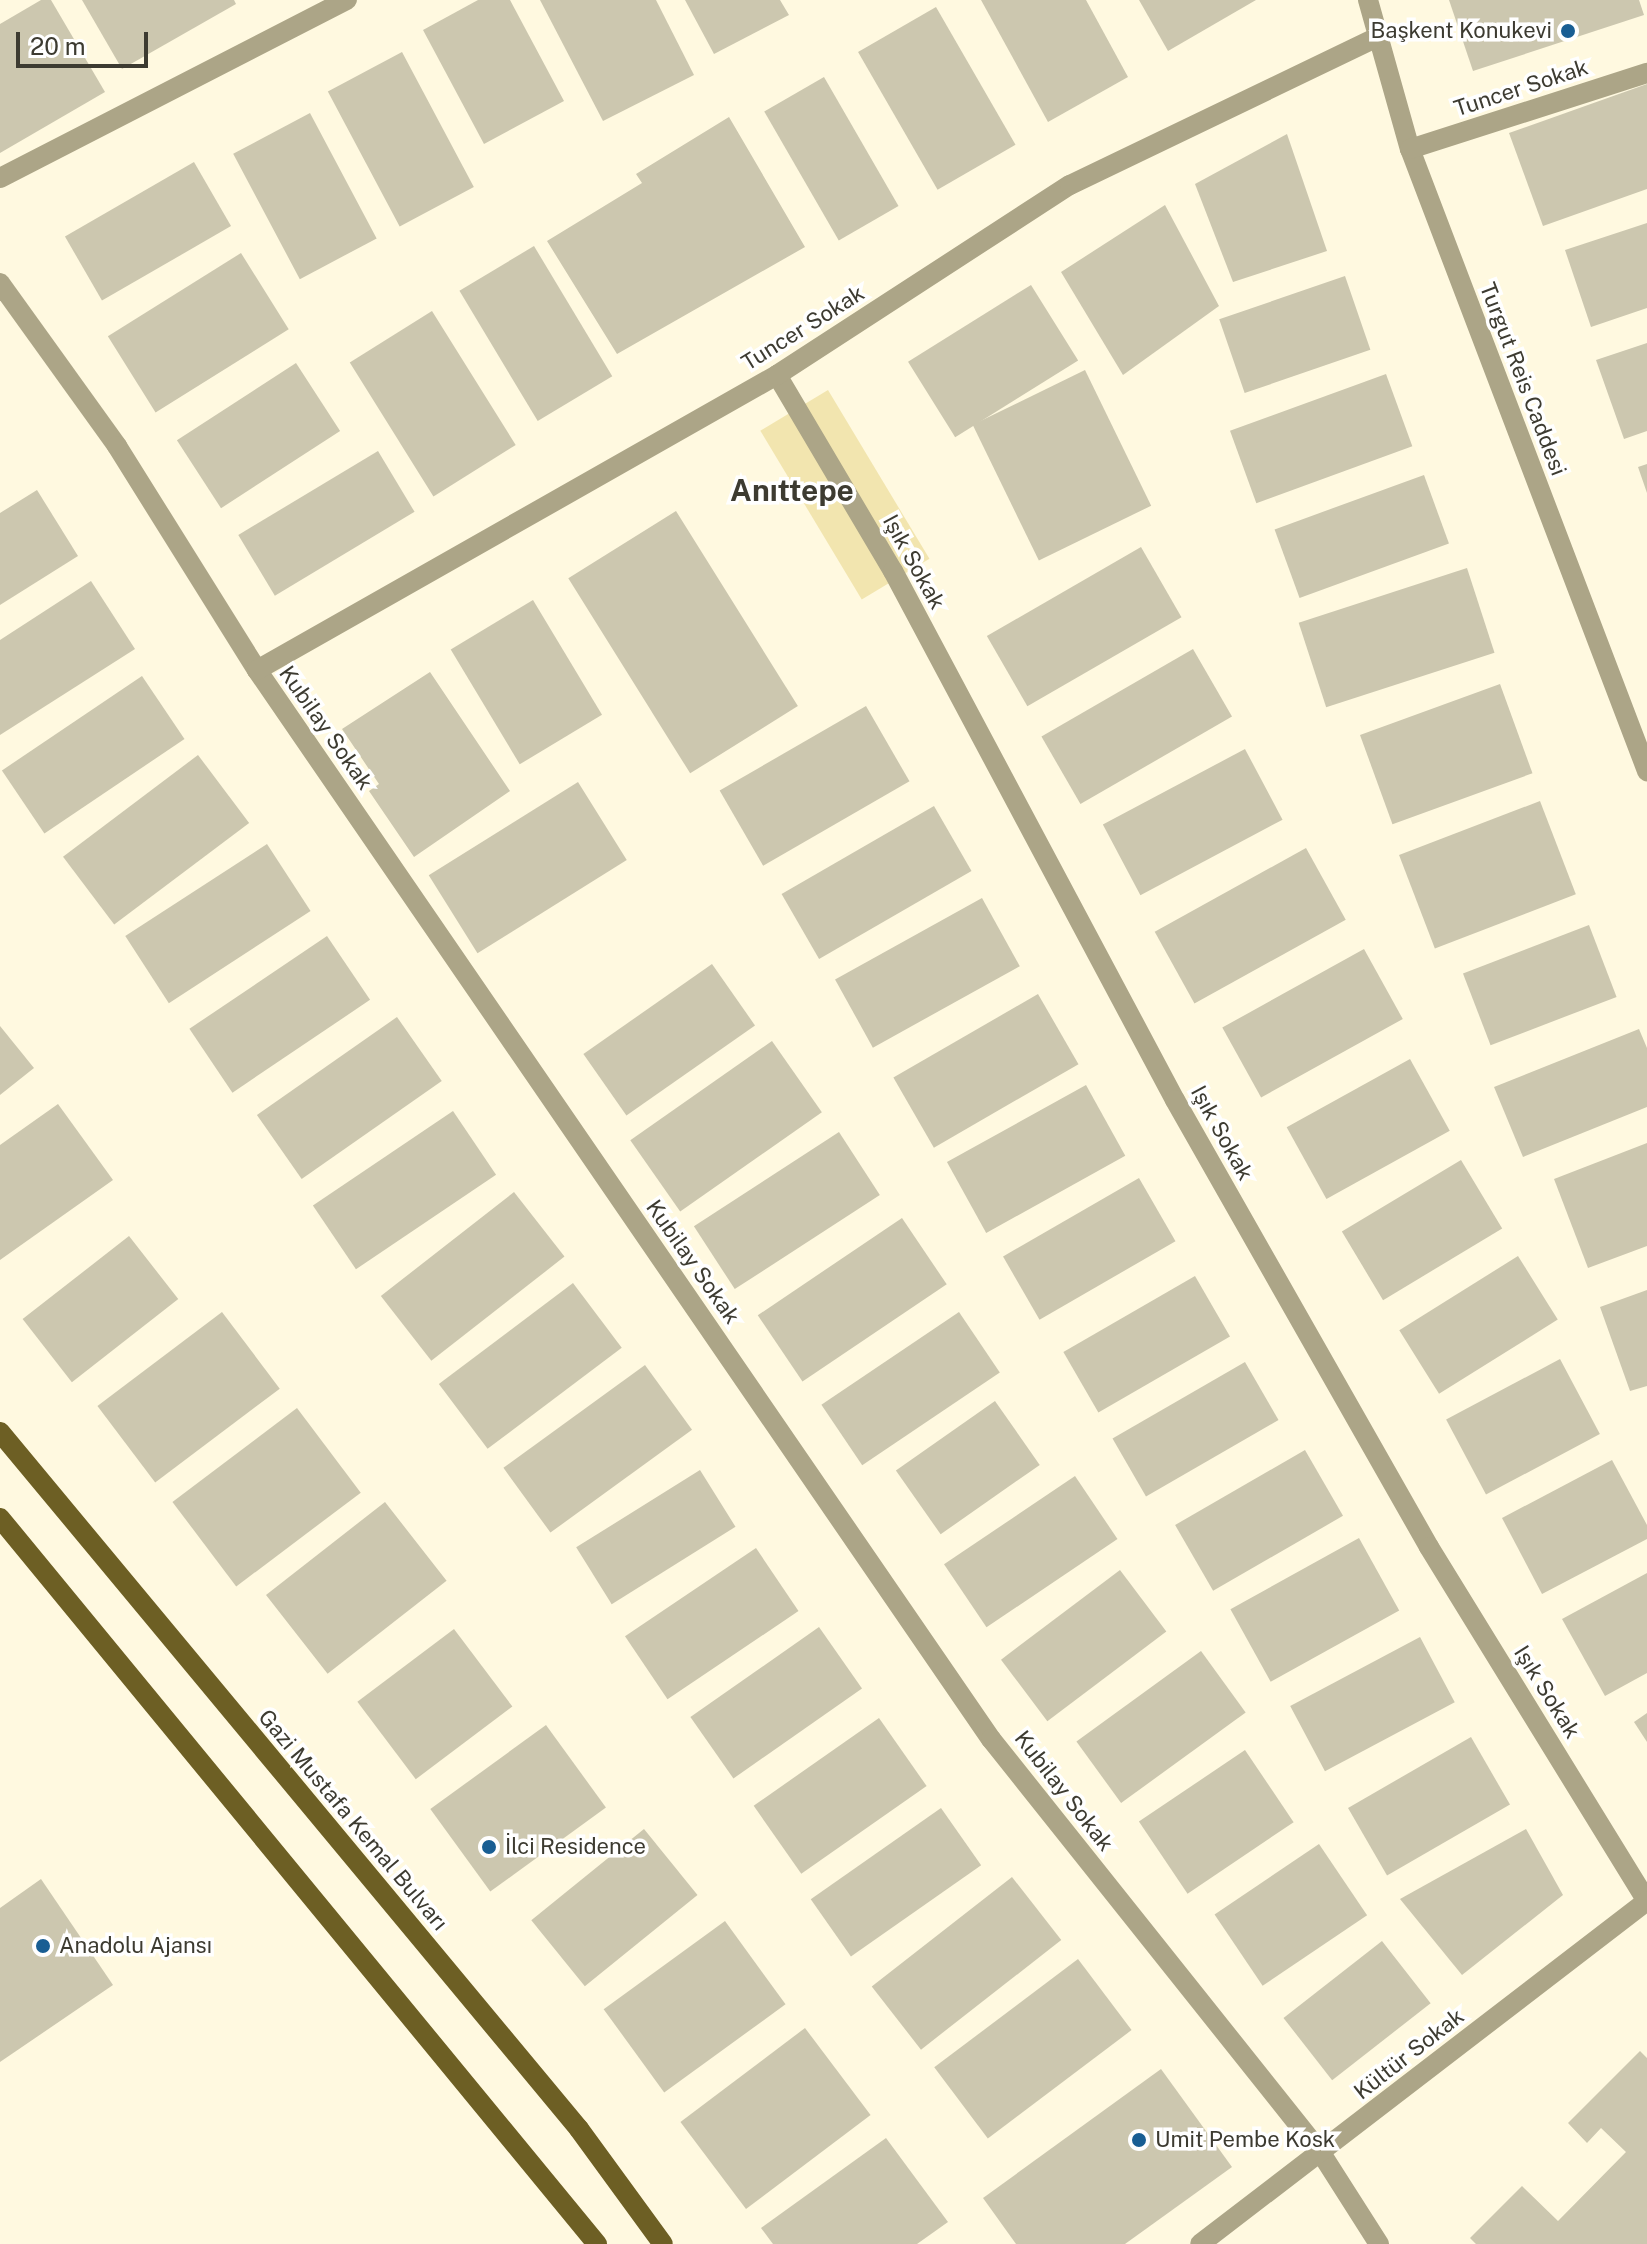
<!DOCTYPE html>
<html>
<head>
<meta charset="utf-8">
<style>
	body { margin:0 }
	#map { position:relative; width:1647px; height:2244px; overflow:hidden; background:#fff9e0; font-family:"Public Sans",sans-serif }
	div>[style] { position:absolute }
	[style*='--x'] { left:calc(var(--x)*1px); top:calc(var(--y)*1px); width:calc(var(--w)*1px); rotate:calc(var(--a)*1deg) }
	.green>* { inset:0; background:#f2e5af; transform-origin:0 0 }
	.building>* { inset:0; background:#ccc7af; transform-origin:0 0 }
	.minor>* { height:20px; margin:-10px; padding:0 10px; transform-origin:10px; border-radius:10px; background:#aca587 }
	.primary>* { height:20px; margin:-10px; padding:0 10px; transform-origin:10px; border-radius:10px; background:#6d5f24 }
	.dots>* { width:22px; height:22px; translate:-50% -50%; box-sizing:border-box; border:4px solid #fff; border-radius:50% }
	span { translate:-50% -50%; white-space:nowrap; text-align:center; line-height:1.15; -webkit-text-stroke:7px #fff; paint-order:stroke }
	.poi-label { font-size:22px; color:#3d3b31 }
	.right { translate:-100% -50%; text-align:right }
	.left { translate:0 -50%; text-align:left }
	.street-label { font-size:22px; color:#3d3b31 }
	.district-label { font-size:30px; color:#3d3b31; font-weight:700 }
	.scale { position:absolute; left:16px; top:32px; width:132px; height:36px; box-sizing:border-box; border:4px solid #3d3b31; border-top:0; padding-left:10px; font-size:24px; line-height:28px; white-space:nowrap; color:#3d3b31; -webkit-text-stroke:6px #fff; paint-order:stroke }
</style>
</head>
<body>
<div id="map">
	<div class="green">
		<i style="left:828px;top:390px;width:197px;height:79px;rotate:59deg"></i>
	</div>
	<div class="building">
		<i style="clip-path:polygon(41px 0,51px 0,105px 92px,0 153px,0 24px)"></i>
		<i style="clip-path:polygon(82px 0,234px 0,236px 4px,122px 69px)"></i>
		<i style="clip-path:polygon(478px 0,510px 0,564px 101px,484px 144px,423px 30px)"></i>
		<i style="clip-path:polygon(540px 0,656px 0,694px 75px,603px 121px)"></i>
		<i style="clip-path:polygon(685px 0,780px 0,789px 15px,714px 54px)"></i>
		<i style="clip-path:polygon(981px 0,1086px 0,1128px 77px,1048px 122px)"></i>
		<i style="clip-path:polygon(1139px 0,1256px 0,1168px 51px)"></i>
		<i style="clip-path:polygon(1449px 0,1639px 0,1644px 15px,1473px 71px)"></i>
		<i style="left:936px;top:7px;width:159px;height:90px;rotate:60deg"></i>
		<i style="left:402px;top:52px;width:153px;height:84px;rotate:62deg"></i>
		<i style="left:824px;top:77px;width:149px;height:69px;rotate:60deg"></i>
		<i style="clip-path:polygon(1647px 84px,1647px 189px,1543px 226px,1509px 133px)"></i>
		<i style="left:310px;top:113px;width:142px;height:87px;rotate:62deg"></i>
		<i style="clip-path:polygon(729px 117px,805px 247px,617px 354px,547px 241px,642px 183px,636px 174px)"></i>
		<i style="clip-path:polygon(1287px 134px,1327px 251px,1233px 282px,1195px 184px)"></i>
		<i style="left:194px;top:162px;width:74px;height:149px;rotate:60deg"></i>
		<i style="clip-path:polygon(1165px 205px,1219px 306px,1123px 375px,1061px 272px)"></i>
		<i style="clip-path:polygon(1647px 223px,1647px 308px,1591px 327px,1565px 250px)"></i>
		<i style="left:534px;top:246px;width:152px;height:87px;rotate:59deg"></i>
		<i style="left:241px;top:253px;width:90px;height:157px;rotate:58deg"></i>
		<i style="left:1345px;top:276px;width:78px;height:133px;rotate:71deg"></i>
		<i style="left:1031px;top:285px;width:89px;height:145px;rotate:58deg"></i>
		<i style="left:432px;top:311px;width:158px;height:97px;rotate:58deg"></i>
		<i style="clip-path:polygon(1647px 343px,1647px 431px,1624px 439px,1596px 360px)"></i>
		<i style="left:296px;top:363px;width:81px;height:142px;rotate:57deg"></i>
		<i style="left:1085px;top:370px;width:151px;height:125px;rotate:64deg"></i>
		<i style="left:1386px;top:374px;width:77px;height:166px;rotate:70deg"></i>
		<i style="left:378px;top:451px;width:71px;height:163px;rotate:59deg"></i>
		<i style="clip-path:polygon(1647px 464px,1647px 493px,1638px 467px)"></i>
		<i style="left:1424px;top:475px;width:73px;height:159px;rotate:70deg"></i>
		<i style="clip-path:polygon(37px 490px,78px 556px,0 605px,0 513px)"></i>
		<i style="left:676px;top:511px;width:230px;height:127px;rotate:58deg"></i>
		<i style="left:1141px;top:547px;width:81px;height:178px;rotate:60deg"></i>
		<i style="left:1467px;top:568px;width:89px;height:177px;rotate:72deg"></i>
		<i style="clip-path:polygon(91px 581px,135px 649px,0 735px,0 640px)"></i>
		<i style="left:533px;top:600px;width:134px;height:96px;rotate:59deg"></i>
		<i style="left:1193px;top:649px;width:78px;height:175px;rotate:60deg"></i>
		<i style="clip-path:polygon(430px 672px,510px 791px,414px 857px,369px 791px,379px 784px,342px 729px)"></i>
		<i style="left:142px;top:676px;width:76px;height:169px;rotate:56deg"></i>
		<i style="left:1500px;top:684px;width:95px;height:149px;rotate:70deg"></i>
		<i style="left:866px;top:706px;width:87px;height:169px;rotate:60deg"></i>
		<i style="left:1245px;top:749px;width:80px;height:161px;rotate:62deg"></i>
		<i style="left:198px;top:755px;width:85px;height:169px;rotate:53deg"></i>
		<i style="left:578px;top:782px;width:92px;height:176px;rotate:58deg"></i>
		<i style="left:1540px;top:801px;width:100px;height:151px;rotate:69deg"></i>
		<i style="left:934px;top:806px;width:75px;height:176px;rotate:60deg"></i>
		<i style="left:267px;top:844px;width:80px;height:169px;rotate:57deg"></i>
		<i style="left:1306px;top:848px;width:82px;height:173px;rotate:61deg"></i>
		<i style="left:982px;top:898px;width:78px;height:168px;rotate:61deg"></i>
		<i style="left:1589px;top:925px;width:77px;height:135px;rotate:69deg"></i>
		<i style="left:327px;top:936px;width:77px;height:166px;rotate:56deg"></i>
		<i style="left:1364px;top:949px;width:80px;height:162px;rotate:61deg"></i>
		<i style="left:712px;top:964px;width:75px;height:157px;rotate:55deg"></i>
		<i style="left:1038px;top:994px;width:81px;height:167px;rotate:60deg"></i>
		<i style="left:397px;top:1017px;width:78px;height:171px;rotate:55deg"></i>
		<i style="clip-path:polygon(0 1026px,34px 1068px,0 1095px)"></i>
		<i style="clip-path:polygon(1639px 1029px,1647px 1048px,1647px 1107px,1523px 1157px,1494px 1087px)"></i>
		<i style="left:772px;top:1041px;width:87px;height:173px;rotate:55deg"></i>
		<i style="left:1410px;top:1059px;width:82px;height:141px;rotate:61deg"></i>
		<i style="left:1086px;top:1085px;width:81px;height:159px;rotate:61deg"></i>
		<i style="clip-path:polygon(58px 1104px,113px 1180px,0 1260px,0 1145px)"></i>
		<i style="left:453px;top:1111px;width:77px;height:169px;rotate:56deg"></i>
		<i style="left:839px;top:1132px;width:75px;height:173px;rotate:57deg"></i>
		<i style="clip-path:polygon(1647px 1143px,1647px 1246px,1588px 1268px,1554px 1179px)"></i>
		<i style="left:1461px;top:1160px;width:80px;height:139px;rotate:59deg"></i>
		<i style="left:1139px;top:1178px;width:73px;height:157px;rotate:60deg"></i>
		<i style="left:514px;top:1192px;width:82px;height:169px;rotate:52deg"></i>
		<i style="left:902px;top:1218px;width:80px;height:174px;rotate:56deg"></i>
		<i style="left:129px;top:1236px;width:80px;height:135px;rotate:52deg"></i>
		<i style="left:1518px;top:1256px;width:75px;height:140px;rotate:58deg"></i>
		<i style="left:1195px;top:1276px;width:70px;height:152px;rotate:60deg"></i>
		<i style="left:573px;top:1283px;width:81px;height:168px;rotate:53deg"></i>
		<i style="clip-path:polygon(1647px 1290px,1647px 1386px,1630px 1391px,1600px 1307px)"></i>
		<i style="left:222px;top:1312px;width:96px;height:156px;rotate:53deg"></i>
		<i style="left:959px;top:1312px;width:73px;height:166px;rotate:56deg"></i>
		<i style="left:1560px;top:1359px;width:85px;height:129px;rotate:62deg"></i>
		<i style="left:1245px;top:1362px;width:67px;height:153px;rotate:60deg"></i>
		<i style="left:645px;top:1365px;width:80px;height:175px;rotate:54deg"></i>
		<i style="left:995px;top:1401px;width:78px;height:121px;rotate:55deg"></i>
		<i style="left:297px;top:1408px;width:106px;height:156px;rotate:53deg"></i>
		<i style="left:1305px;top:1450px;width:76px;height:150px;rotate:60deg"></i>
		<i style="clip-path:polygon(1612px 1460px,1647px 1525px,1647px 1539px,1542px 1594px,1502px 1518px)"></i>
		<i style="left:700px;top:1470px;width:67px;height:146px;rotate:58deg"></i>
		<i style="left:1075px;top:1476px;width:76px;height:158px;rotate:56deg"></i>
		<i style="left:385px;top:1502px;width:100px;height:151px;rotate:52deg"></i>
		<i style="left:1359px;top:1538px;width:83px;height:147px;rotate:61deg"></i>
		<i style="left:756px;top:1548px;width:76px;height:158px;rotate:56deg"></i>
		<i style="left:1120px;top:1570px;width:77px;height:149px;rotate:53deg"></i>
		<i style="clip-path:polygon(1647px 1573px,1647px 1673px,1605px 1696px,1562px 1619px)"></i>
		<i style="left:819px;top:1627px;width:75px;height:157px;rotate:55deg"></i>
		<i style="left:454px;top:1629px;width:97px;height:121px;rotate:53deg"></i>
		<i style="left:1420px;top:1637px;width:74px;height:147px;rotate:62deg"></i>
		<i style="left:1201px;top:1651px;width:76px;height:154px;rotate:54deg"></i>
		<i style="clip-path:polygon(1647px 1713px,1647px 1742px,1634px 1722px)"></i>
		<i style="left:879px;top:1718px;width:83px;height:153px;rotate:55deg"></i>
		<i style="left:546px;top:1725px;width:102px;height:143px;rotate:54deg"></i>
		<i style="left:1471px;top:1737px;width:78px;height:142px;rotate:60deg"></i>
		<i style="left:1245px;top:1750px;width:87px;height:128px;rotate:56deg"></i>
		<i style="left:941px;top:1808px;width:70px;height:159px;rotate:55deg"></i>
		<i style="left:644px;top:1829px;width:85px;height:145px;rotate:51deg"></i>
		<i style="clip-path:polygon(1526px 1829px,1563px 1895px,1462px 1975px,1400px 1899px)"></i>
		<i style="left:1319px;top:1844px;width:86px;height:126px;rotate:56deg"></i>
		<i style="left:1012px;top:1877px;width:80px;height:178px;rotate:52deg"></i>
		<i style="clip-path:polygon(41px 1879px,113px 1985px,0 2062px,0 1908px)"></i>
		<i style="left:725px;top:1921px;width:103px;height:150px;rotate:54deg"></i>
		<i style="left:1382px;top:1941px;width:79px;height:125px;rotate:52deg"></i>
		<i style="left:1078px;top:1959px;width:89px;height:180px;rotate:53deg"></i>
		<i style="left:805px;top:2028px;width:109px;height:156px;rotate:53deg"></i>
		<i style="clip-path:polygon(1640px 2051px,1647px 2058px,1647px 2244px,1476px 2244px,1470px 2238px,1522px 2186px,1558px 2221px,1626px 2152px,1601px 2128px,1587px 2143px,1568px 2123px)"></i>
		<i style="clip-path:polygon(1161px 2069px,1232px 2167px,1125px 2244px,1016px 2244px,983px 2198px)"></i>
		<i style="clip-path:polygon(886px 2138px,948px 2222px,917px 2244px,773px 2244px,761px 2228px)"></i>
	</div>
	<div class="minor">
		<i style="--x:1368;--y:0;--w:155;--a:74.3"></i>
		<i style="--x:1410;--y:149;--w:666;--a:69.14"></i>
		<i style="--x:1410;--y:149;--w:249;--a:-17.8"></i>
		<i style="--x:0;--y:178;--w:390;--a:-27.2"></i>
		<i style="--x:0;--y:283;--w:201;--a:54.3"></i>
		<i style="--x:117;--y:446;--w:264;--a:58"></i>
		<i style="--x:257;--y:670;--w:1297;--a:55.53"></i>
		<i style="--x:991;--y:1739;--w:529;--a:51.44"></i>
		<i style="--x:1321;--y:2153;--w:108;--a:57.5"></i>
		<i style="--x:777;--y:375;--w:228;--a:59.4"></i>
		<i style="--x:893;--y:571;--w:599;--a:61.94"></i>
		<i style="--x:1175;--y:1100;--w:514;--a:60.39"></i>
		<i style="--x:1429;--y:1547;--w:416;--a:58.4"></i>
		<i style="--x:1647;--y:1901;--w:563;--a:142.5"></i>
		<i style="--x:257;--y:670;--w:598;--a:-29.57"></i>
		<i style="--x:777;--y:375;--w:349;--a:-33"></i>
		<i style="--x:1070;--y:185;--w:343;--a:-25.7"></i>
	</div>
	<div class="primary">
		<i style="--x:0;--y:1432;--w:906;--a:50.28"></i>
		<i style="--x:579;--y:2129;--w:142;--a:53.9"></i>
		<i style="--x:0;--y:1518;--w:940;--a:50.57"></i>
	</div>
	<div class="dots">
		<i style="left:1568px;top:31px;background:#195e93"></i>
		<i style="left:489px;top:1847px;background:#195e93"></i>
		<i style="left:43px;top:1946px;background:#195e93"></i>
		<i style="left:1139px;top:2140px;background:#195e93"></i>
	</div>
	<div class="poi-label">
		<span class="right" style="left:1552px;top:31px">Başkent Konukevi</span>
		<span class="left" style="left:505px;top:1847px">İlci Residence</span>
		<span class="left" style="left:59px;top:1946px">Anadolu Ajansı</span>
		<span class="left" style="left:1155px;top:2140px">Umit Pembe Kosk</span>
	</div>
	<div class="street-label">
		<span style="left:1521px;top:88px;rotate:-18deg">Tuncer Sokak</span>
		<span style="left:803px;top:328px;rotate:-32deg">Tuncer Sokak</span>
		<span style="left:1523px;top:379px;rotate:69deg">Turgut Reis Caddesi</span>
		<span style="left:914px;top:562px;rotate:61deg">Işık Sokak</span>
		<span style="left:326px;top:728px;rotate:55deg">Kubilay Sokak</span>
		<span style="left:1222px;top:1133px;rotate:61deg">Işık Sokak</span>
		<span style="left:693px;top:1262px;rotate:55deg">Kubilay Sokak</span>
		<span style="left:1547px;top:1692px;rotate:58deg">Işık Sokak</span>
		<span style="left:1064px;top:1791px;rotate:52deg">Kubilay Sokak</span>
		<span style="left:353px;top:1820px;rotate:50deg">Gazi Mustafa Kemal Bulvarı</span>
		<span style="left:1409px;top:2054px;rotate:-38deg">Kültür Sokak</span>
	</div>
	<div class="district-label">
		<span style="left:792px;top:490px">Anıttepe</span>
	</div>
	<div class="scale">20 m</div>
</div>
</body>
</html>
